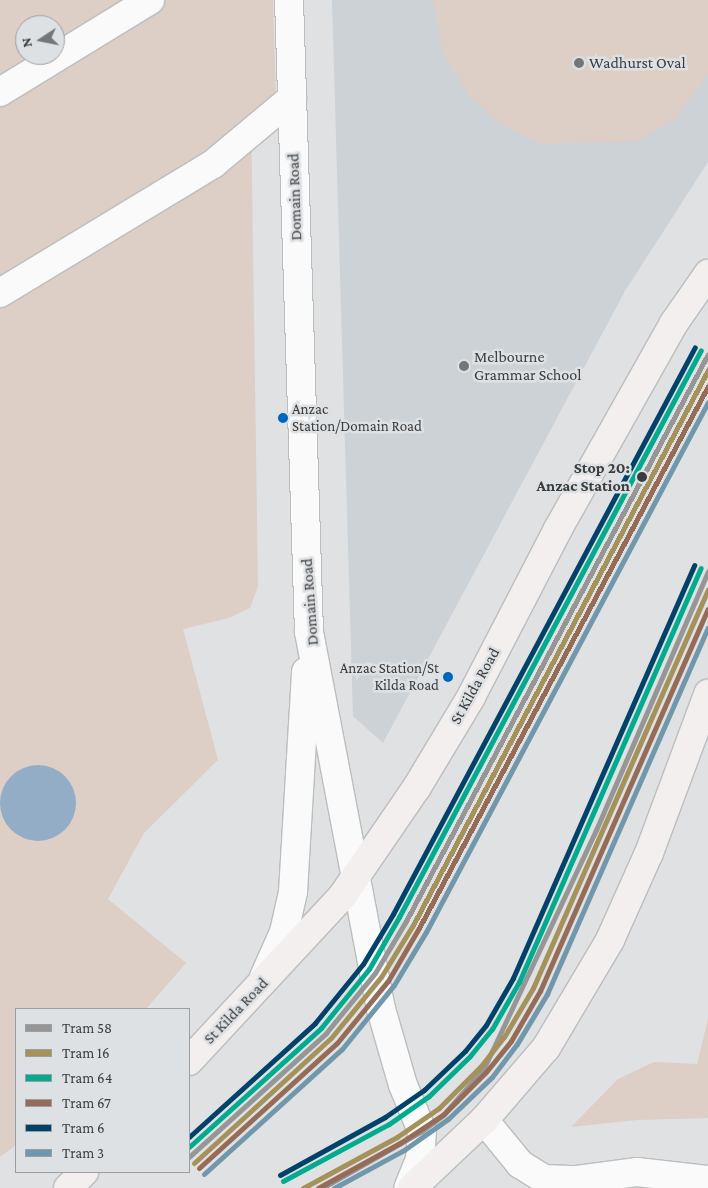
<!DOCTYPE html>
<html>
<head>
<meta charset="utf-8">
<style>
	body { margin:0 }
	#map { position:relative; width:708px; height:1188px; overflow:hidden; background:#dfe1e3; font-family:"Crimson Pro",serif }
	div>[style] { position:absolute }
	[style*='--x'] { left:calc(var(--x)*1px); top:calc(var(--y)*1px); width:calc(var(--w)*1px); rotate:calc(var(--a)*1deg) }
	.built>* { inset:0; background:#cdd2d7 }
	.green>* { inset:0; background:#ddcec6 }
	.water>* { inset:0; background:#94adc7 }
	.round { border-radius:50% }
	.roads { filter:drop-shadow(1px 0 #bcbdbe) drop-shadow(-1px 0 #bcbdbe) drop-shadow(0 1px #bcbdbe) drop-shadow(0 -1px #bcbdbe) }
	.minor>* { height:28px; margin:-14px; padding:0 14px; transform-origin:14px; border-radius:14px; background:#fafafb }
	.major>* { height:28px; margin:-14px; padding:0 14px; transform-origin:14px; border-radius:14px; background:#f3efee }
	.tram-1>* { height:5px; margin:-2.5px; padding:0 2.5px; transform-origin:2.5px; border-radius:2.5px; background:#969696 }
	.tram-2>* { height:5px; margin:-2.5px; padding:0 2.5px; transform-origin:2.5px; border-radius:2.5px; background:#a4925a }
	.tram-3>* { height:5px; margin:-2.5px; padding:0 2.5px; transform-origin:2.5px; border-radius:2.5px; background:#00ab8e }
	.tram-4>* { height:5px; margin:-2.5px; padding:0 2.5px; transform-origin:2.5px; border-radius:2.5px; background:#956c58 }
	.tram-5>* { height:5px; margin:-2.5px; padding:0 2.5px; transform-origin:2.5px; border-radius:2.5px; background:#01426a }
	.tram-6>* { height:5px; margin:-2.5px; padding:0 2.5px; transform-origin:2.5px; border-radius:2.5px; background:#7097ac }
	.dots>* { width:14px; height:14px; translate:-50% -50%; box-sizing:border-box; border:2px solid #dee1e4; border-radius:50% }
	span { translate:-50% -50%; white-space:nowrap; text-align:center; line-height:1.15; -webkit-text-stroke:5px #dee1e4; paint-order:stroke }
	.bus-label { font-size:15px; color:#3a3c3d }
	.left { translate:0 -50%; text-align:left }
	.right { translate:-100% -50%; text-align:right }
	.poi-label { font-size:16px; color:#3a3c3d }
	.street-label { font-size:16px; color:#3a3c3d }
	.stop-label { font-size:16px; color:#3a3c3d; font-weight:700 }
	.legend { position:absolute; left:15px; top:1008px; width:175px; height:165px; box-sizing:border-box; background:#dee1e4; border:1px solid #9c9fa1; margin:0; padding:6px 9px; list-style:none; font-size:15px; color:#3a3c3d }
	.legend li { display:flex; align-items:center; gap:10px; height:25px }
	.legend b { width:25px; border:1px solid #9c9fa1 }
	.north { position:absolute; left:15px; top:15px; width:50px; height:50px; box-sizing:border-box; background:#dee1e4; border:1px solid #9c9fa1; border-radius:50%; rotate:259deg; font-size:14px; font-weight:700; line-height:20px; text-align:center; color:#3a3c3d }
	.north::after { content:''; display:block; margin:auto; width:18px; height:22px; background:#747677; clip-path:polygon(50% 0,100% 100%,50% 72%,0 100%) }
</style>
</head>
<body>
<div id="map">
	<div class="built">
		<i style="clip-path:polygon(332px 0,708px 0,708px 162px,625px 291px,383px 743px,353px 716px)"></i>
	</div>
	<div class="green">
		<i style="clip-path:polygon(evenodd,0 0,273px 0,276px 98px,251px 113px,258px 586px,250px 608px,229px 618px,183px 629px,218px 760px,144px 833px,108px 899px,186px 963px,146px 1009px,16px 1009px,16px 1145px,0 1157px,0 0,25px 25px,55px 25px,55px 55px,25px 55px,25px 25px)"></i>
		<i style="clip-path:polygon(433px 0,708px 0,708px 74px,676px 118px,638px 141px,541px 144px,499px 123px,469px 95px,443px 53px)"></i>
		<i style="clip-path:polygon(708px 1019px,708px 1118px,637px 1120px,571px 1127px,618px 1079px,654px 1062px,697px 1064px)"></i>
	</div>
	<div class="water">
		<i class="round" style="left:0;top:765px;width:76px;height:76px"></i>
	</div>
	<div class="roads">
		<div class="minor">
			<i style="--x:289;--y:0;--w:632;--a:88.19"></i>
			<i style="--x:309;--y:632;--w:384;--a:79.2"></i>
			<i style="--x:381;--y:1009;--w:79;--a:73.9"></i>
			<i style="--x:403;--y:1085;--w:50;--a:67.6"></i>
			<i style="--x:422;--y:1131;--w:28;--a:94"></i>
			<i style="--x:420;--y:1159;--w:31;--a:112"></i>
			<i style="--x:0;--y:92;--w:176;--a:-31.5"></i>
			<i style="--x:0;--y:293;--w:249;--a:-31.2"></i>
			<i style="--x:213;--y:164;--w:103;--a:-39.9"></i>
			<i style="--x:264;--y:977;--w:49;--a:-66"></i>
			<i style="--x:284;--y:932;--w:41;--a:-77.3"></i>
			<i style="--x:293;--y:892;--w:221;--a:-86.6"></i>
			<i style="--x:484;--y:1120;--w:57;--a:50.7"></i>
			<i style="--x:520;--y:1164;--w:28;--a:32"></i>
			<i style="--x:544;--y:1179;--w:33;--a:2"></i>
			<i style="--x:577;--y:1180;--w:61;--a:-7.6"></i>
			<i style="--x:637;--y:1172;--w:71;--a:6.4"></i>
		</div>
		<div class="major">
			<i style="--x:189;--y:1061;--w:226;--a:-47.1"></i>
			<i style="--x:343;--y:895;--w:131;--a:-55.6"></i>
			<i style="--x:417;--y:787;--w:105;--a:-59"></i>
			<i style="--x:471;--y:697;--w:189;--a:-62.6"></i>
			<i style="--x:558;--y:529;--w:236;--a:-60.6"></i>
			<i style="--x:674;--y:323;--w:60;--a:-55.2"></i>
			<i style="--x:68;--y:1188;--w:23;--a:-45"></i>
			<i style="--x:412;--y:1188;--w:99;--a:-43.4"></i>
			<i style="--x:484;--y:1120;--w:95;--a:-49.3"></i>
			<i style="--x:546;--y:1048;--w:126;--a:-59.3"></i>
			<i style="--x:610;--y:940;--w:95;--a:-65.9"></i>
			<i style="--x:649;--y:853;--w:170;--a:-69.6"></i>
		</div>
	</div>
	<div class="tram-1">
		<i style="--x:189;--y:1157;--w:185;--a:-42.1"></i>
		<i style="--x:326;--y:1033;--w:77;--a:-50.8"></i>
		<i style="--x:375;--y:973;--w:61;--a:-59.2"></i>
		<i style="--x:406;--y:921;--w:642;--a:-61.96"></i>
		<i style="--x:322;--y:1188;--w:115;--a:-29.7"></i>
		<i style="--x:422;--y:1131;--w:26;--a:-37"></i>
		<i style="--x:443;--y:1115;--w:62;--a:-48.9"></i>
		<i style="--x:484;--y:1068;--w:263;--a:-64.8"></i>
		<i style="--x:596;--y:830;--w:282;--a:-66.6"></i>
	</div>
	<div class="tram-2">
		<i style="--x:194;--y:1163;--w:185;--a:-42.4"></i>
		<i style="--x:331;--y:1038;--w:79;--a:-50.7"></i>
		<i style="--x:381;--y:977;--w:61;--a:-58.4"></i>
		<i style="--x:413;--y:925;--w:629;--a:-62.01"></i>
		<i style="--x:303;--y:1188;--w:107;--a:-28.5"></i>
		<i style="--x:397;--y:1137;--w:51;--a:-34.6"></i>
		<i style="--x:439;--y:1108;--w:59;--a:-45"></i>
		<i style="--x:481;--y:1066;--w:37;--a:-52"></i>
		<i style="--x:504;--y:1037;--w:57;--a:-59.4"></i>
		<i style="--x:533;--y:988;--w:435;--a:-66.3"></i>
	</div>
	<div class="tram-3">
		<i style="--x:189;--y:1147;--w:178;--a:-42"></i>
		<i style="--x:321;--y:1028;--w:76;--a:-50.9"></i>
		<i style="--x:369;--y:969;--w:60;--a:-60"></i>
		<i style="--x:399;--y:917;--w:642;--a:-61.96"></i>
		<i style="--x:283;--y:1181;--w:120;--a:-28.3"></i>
		<i style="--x:389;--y:1124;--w:49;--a:-35"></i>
		<i style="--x:429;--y:1096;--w:57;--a:-44.3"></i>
		<i style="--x:470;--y:1056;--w:35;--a:-51"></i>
		<i style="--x:492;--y:1029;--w:54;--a:-60.1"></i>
		<i style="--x:519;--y:982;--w:452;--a:-66.3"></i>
	</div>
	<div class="tram-4">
		<i style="--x:199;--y:1168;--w:186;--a:-42.2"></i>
		<i style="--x:337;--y:1043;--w:80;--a:-50.6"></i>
		<i style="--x:388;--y:981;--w:61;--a:-59.7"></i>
		<i style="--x:419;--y:928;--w:614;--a:-61.93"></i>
		<i style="--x:318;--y:1188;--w:94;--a:-28.8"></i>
		<i style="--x:400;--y:1143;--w:53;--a:-33.4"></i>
		<i style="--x:444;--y:1114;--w:59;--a:-45"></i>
		<i style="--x:486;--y:1072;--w:40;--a:-51"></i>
		<i style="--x:511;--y:1041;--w:58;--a:-59.9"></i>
		<i style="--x:540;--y:991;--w:417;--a:-66.3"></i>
	</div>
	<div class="tram-5">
		<i style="--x:189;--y:1137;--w:170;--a:-42.1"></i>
		<i style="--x:315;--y:1023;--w:76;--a:-50.9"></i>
		<i style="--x:363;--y:964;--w:58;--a:-59"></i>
		<i style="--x:393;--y:914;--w:642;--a:-61.96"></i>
		<i style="--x:280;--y:1175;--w:120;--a:-28.9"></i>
		<i style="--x:385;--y:1117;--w:47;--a:-34.7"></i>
		<i style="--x:424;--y:1090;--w:57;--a:-43.6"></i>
		<i style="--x:465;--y:1051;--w:33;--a:-51"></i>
		<i style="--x:486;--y:1025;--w:54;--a:-60.1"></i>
		<i style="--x:513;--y:978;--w:451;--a:-66.3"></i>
	</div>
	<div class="tram-6">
		<i style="--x:204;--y:1174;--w:186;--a:-42.2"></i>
		<i style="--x:342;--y:1049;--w:82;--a:-50.9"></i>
		<i style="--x:394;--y:985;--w:62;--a:-58.9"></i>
		<i style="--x:426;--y:932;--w:600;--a:-61.98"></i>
		<i style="--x:334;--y:1188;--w:80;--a:-28.5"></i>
		<i style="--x:404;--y:1150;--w:54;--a:-35.2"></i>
		<i style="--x:448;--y:1119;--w:61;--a:-43.7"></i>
		<i style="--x:492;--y:1077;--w:41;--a:-52.9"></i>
		<i style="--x:517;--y:1044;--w:58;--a:-59"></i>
		<i style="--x:547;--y:994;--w:400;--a:-66.3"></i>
	</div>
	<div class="dots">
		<i style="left:579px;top:63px;background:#747677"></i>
		<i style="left:464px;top:366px;background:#747677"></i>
		<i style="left:283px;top:418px;background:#0065bd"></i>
		<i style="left:642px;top:477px;background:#3a3c3d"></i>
		<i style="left:448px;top:677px;background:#0065bd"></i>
	</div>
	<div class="bus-label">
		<span class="left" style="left:292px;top:418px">Anzac<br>Station/Domain Road</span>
		<span class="right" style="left:439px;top:677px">Anzac Station/St<br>Kilda Road</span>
	</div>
	<div class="poi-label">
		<span class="left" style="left:589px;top:63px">Wadhurst Oval</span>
		<span class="left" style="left:474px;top:366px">Melbourne<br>Grammar School</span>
	</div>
	<div class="street-label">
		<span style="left:295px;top:197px;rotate:-92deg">Domain Road</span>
		<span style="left:310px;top:602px;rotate:-94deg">Domain Road</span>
		<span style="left:475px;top:686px;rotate:-61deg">St Kilda Road</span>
		<span style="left:236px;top:1011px;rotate:-46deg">St Kilda Road</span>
	</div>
	<div class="stop-label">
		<span class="right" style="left:630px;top:477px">Stop 20:<br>Anzac Station</span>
	</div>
	<ul class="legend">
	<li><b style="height:6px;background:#969696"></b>Tram 58</li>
	<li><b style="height:6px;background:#a4925a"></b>Tram 16</li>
	<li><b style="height:6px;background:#00ab8e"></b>Tram 64</li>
	<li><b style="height:6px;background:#956c58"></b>Tram 67</li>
	<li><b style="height:6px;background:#01426a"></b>Tram 6</li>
	<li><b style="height:6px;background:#7097ac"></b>Tram 3</li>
	</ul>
	<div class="north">N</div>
</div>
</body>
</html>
